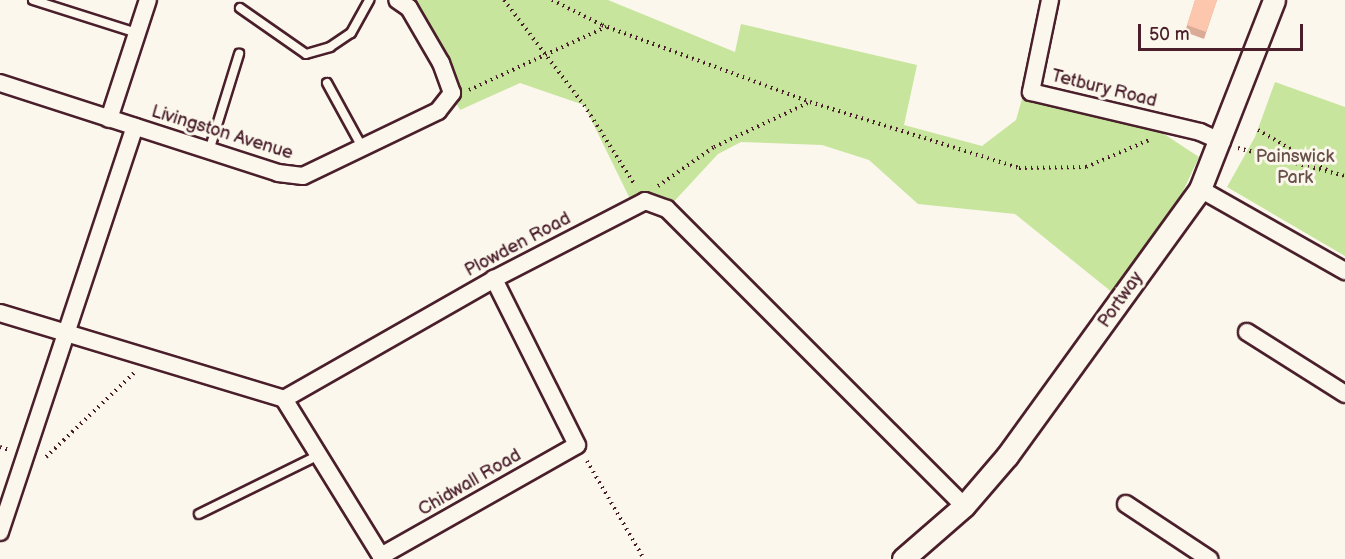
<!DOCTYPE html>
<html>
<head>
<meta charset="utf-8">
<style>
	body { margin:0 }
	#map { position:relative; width:1345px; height:559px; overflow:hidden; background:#fbf7ec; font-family:"Balsamiq Sans",sans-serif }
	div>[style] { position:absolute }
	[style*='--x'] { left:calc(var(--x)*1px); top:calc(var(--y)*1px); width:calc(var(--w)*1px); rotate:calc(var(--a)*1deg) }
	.green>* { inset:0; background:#c7e59d }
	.path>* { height:4px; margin-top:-2px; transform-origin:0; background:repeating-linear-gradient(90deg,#4a1f2b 0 1.5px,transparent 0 6px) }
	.roads { filter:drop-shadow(2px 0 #4a1f2b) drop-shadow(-2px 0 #4a1f2b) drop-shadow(0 2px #4a1f2b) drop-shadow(0 -2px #4a1f2b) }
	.service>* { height:8px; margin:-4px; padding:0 4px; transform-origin:4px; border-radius:4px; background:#fbf7ec }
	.minor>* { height:16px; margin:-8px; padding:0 8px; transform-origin:8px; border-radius:8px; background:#fbf7ec }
	.tertiary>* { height:21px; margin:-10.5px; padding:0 10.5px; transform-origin:10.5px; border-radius:10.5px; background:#fbf7ec }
	.wall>* { inset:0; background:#daab96 }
	.building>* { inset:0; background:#fdc7ae }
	span { translate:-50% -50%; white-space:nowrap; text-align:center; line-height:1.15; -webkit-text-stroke:6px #fbf7ec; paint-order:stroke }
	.street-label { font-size:18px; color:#4a1f2b }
	.park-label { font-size:18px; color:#695048 }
	.scale { position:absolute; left:1138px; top:24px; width:165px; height:27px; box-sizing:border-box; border:3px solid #4a1f2b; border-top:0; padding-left:8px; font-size:18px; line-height:21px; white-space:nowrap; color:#4a1f2b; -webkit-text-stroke:4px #fbf7ec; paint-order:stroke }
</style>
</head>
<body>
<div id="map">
	<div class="green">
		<i style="clip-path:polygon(397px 0,608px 0,735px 52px,741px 24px,917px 65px,904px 125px,982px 146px,1016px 120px,1022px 99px,1161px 132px,1199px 157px,1177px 204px,1113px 293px,1015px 214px,918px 204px,869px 160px,822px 145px,741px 142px,718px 154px,667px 209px,633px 205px,584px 105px,520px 83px,460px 110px)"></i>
		<i style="clip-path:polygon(1275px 82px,1345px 107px,1345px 256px,1227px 187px,1255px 137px)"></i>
	</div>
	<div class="path">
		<i style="--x:504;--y:0;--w:132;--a:52.7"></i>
		<i style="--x:584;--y:105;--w:95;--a:57.5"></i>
		<i style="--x:552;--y:0;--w:56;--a:26.6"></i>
		<i style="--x:602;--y:25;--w:222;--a:20.3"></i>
		<i style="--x:810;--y:102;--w:219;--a:17.5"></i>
		<i style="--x:1019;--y:168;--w:67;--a:-0.9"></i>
		<i style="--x:1086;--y:167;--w:69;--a:-23.2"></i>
		<i style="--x:469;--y:90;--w:151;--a:-24.7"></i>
		<i style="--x:1258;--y:130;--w:80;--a:30.1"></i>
		<i style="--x:1238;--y:148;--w:111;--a:14.7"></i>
		<i style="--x:658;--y:186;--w:68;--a:-34.9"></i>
		<i style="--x:714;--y:147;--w:106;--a:-25.1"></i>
		<i style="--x:0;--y:447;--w:9;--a:18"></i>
		<i style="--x:46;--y:457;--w:122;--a:-43.7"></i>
		<i style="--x:587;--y:461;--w:113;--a:59.8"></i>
	</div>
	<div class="roads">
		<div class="service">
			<i style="--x:33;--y:0;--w:109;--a:17.6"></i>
			<i style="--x:240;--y:8;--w:80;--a:34.9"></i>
			<i style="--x:306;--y:54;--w:25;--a:-16"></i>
			<i style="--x:330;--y:47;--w:25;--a:-34"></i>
			<i style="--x:351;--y:33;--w:38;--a:-61"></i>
			<i style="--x:327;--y:83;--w:73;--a:61.3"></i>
			<i style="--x:209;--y:151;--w:102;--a:-72.8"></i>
			<i style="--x:199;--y:514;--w:134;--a:-26.2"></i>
		</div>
		<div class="minor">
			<i style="--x:1050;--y:0;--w:94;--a:101.7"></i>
			<i style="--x:1031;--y:92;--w:174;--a:13.3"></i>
			<i style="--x:1200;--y:132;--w:24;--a:24"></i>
			<i style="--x:0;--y:83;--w:292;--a:17.9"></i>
			<i style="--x:278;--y:173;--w:25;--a:7"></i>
			<i style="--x:303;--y:176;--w:150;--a:-25.7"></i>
			<i style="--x:438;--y:111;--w:23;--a:-52"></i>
			<i style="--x:452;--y:93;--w:32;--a:-110"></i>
			<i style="--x:441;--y:63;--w:64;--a:-120.2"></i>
			<i style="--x:409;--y:8;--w:14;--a:-146"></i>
			<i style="--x:109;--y:119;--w:125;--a:-71.9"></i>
			<i style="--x:1200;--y:189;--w:167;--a:29.5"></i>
			<i style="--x:0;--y:313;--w:297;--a:16.8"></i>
			<i style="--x:284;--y:399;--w:242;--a:-29.7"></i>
			<i style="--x:494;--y:279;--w:170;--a:-27.3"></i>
			<i style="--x:645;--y:201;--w:23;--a:20"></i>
			<i style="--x:667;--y:209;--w:420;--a:45"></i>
			<i style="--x:1247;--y:332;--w:116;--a:32.3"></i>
			<i style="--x:284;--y:399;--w:185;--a:58.3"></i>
			<i style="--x:381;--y:556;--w:225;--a:-29.5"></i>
			<i style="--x:577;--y:445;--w:186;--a:-116.6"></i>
			<i style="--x:1126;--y:504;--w:100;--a:33.5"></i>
			<i style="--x:0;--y:532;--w:427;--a:-71.6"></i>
		</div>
		<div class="tertiary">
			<i style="--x:903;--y:559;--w:81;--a:-41"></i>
			<i style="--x:964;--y:506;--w:66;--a:-49.3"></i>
			<i style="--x:1007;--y:456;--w:329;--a:-54.1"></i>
			<i style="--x:1200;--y:189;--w:203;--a:-68.6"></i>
		</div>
	</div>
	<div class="wall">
		<i style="clip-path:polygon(1195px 0,1217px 0,1204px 39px,1185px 32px)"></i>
	</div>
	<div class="building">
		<i style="clip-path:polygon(1195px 0,1217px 0,1206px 32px,1187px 25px)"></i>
	</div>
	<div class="street-label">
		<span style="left:1104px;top:89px;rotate:14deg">Tetbury Road</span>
		<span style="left:222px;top:133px;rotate:17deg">Livingston Avenue</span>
		<span style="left:518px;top:245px;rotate:-28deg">Plowden Road</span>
		<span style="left:1121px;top:300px;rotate:-55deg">Portway</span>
		<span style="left:470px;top:483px;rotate:-30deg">Chidwall Road</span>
	</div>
	<div class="park-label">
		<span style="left:1295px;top:168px">Painswick<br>Park</span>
	</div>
	<div class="scale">50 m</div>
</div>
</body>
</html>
